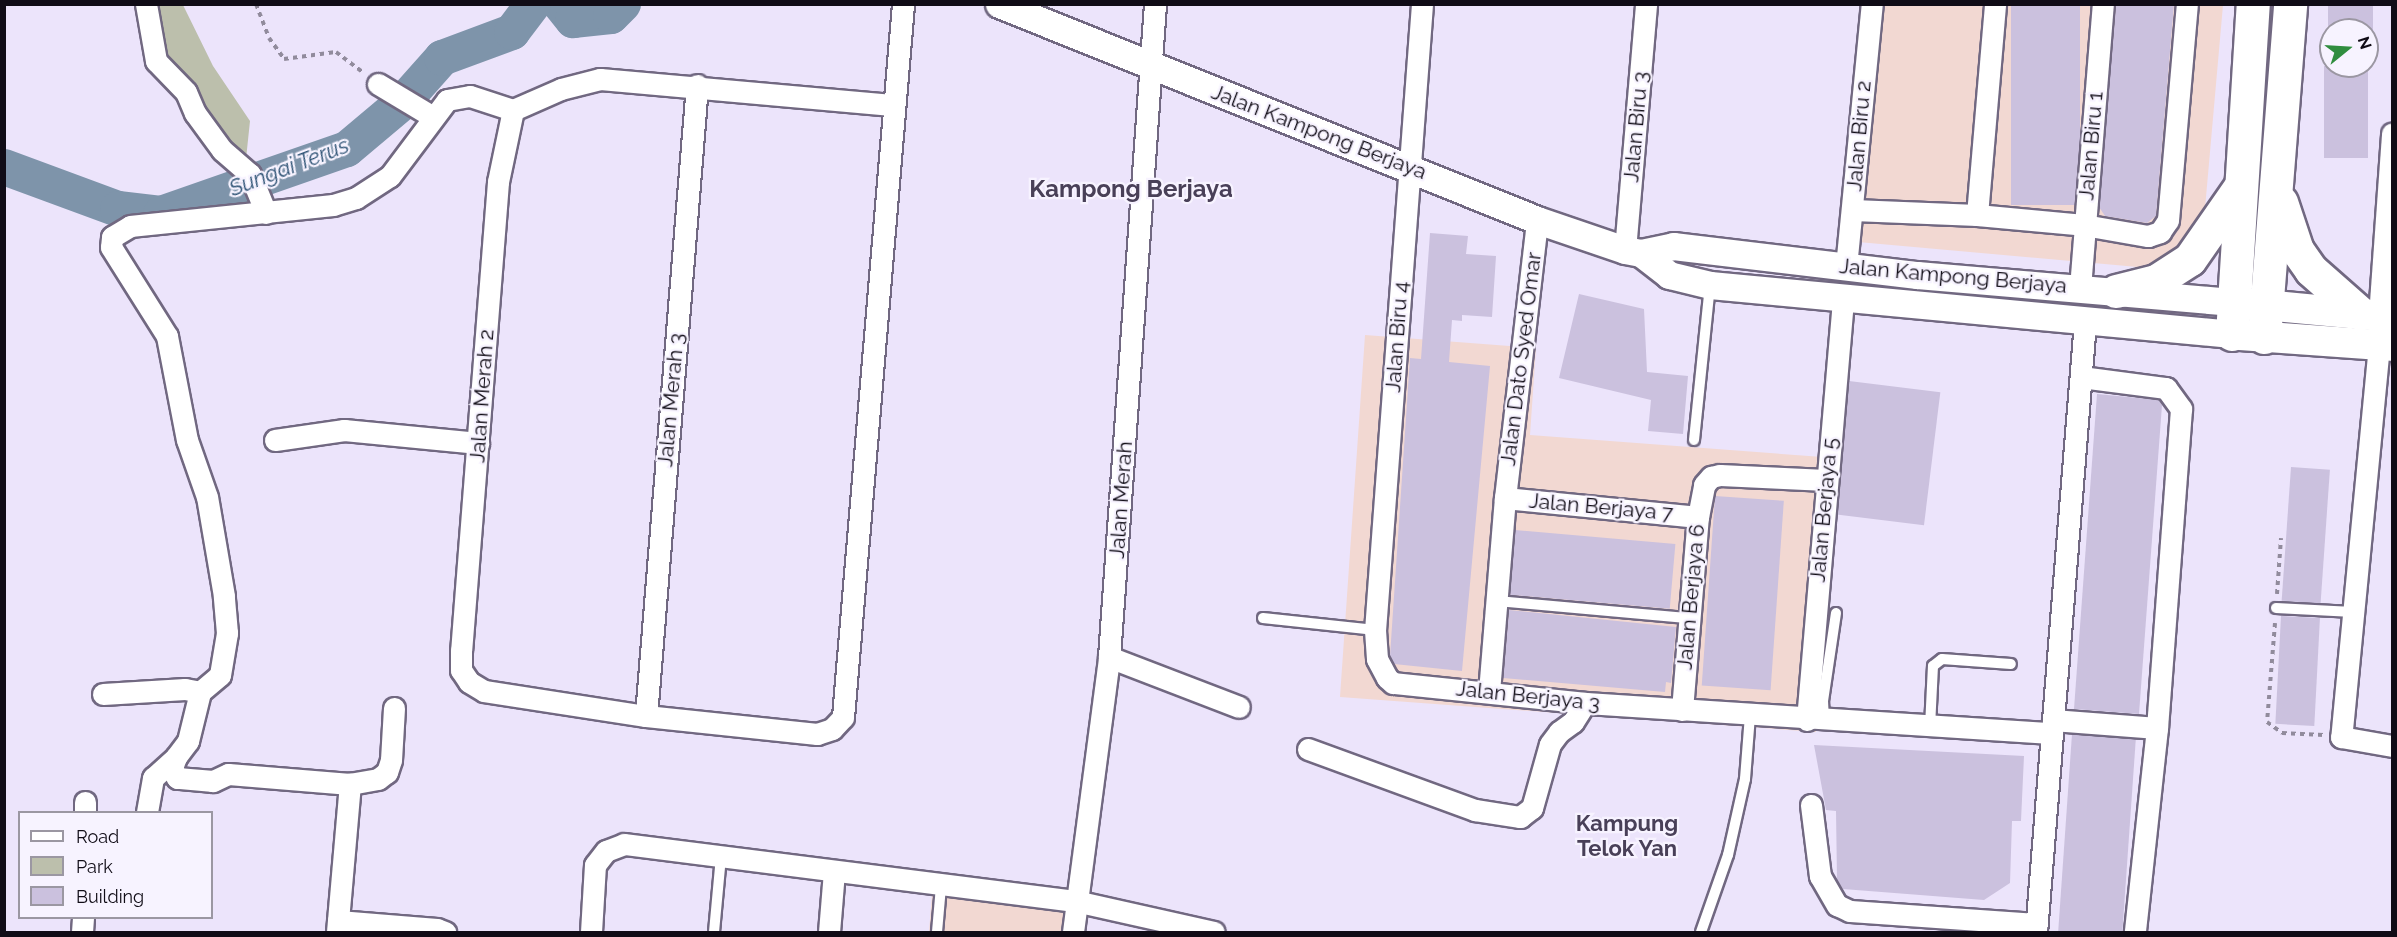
<!DOCTYPE html>
<html>
<head>
<meta charset="utf-8">
<style>
	body { margin:0 }
	#map { position:relative; width:2397px; height:937px; overflow:hidden; background:#ece4fb; font-family:Raleway,sans-serif }
	div>[style] { position:absolute }
	[style*='--x'] { left:calc(var(--x)*1px); top:calc(var(--y)*1px); width:calc(var(--w)*1px); rotate:calc(var(--a)*1deg) }
	.commercial>* { inset:0; background:#f2d8d2 }
	.green>* { inset:0; background:#bcbfac }
	.river>* { height:36px; margin:-18px; padding:0 18px; transform-origin:18px; border-radius:18px; background:#7e94aa }
	.building>* { inset:0; background:#cbc1de; transform-origin:0 0 }
	.path>* { height:4px; margin-top:-2px; transform-origin:0; background:repeating-linear-gradient(90deg,#918b9c 0 4.5px,transparent 0 9px) }
	.roads { filter:drop-shadow(2px 0 #716881) drop-shadow(-2px 0 #716881) drop-shadow(0 2px #716881) drop-shadow(0 -2px #716881) }
	.service>* { height:10px; margin:-5px; padding:0 5px; transform-origin:5px; border-radius:5px; background:#fff }
	.minor>* { height:21px; margin:-10.5px; padding:0 10.5px; transform-origin:10.5px; border-radius:10.5px; background:#fff }
	.tertiary>* { height:27px; margin:-13.5px; padding:0 13.5px; transform-origin:13.5px; border-radius:13.5px; background:#fff }
	.secondary>* { height:30px; margin:-15px; padding:0 15px; transform-origin:15px; border-radius:15px; background:#fff }
	.primary>* { height:33px; margin:-16.5px; padding:0 16.5px; transform-origin:16.5px; border-radius:16.5px; background:#fff }
	span { translate:-50% -50%; white-space:nowrap; text-align:center; line-height:1.15; -webkit-text-stroke:4.5px #f7f3ff; paint-order:stroke }
	.street-label { font-size:21px; color:#100c16 }
	.water-label { font-size:22px; color:#2d5274; font-style:italic }
	.neighbourhood-label { font-size:22px; color:#494058; font-weight:700 }
	.quarter-label { font-size:24px; color:#494058; font-weight:700 }
	.frame { position:absolute; inset:0; border:6px solid #100c16; pointer-events:none }
	.legend { position:absolute; left:18px; top:811px; width:195px; height:108px; box-sizing:border-box; background:#f7f3ff; border:2px solid #9b97a2; margin:0; padding:8px 10px; list-style:none; font-size:18px; color:#100c16 }
	.legend li { display:flex; align-items:center; gap:12px; height:30px }
	.legend b { width:30px; border:2px solid #9b97a2 }
	.north { position:absolute; left:2319px; top:18px; width:60px; height:60px; box-sizing:border-box; background:#f7f3ff; border:2px solid #9b97a2; border-radius:50%; rotate:72deg; font-size:16px; font-weight:700; line-height:24px; text-align:center; color:#100c16 }
	.north::after { content:''; display:block; margin:auto; width:21px; height:27px; background:#308d3f; clip-path:polygon(50% 0,100% 100%,50% 72%,0 100%) }
</style>
</head>
<body>
<div id="map">
	<div class="commercial">
		<i style="clip-path:polygon(1879px 5px,2223px 5px,2203px 231px,2160px 269px,1858px 242px)"></i>
		<i style="clip-path:polygon(1365px 335px,1536px 348px,1530px 435px,1836px 458px,1816px 732px,1340px 697px)"></i>
		<i style="clip-path:polygon(932px 895px,1087px 907px,1085px 932px,929px 932px)"></i>
	</div>
	<div class="green">
		<i style="clip-path:polygon(150px 5px,183px 5px,213px 66px,250px 121px,246px 159px,232px 156px,162px 58px)"></i>
	</div>
	<div class="river">
		<i style="--x:560;--y:4;--w:21;--a:51"></i>
		<i style="--x:573;--y:20;--w:38;--a:-6"></i>
		<i style="--x:611;--y:16;--w:17;--a:-45"></i>
		<i style="--x:4;--y:167;--w:121;--a:20.2"></i>
		<i style="--x:118;--y:209;--w:43;--a:6.6"></i>
		<i style="--x:161;--y:214;--w:197;--a:-19.3"></i>
		<i style="--x:347;--y:149;--w:73;--a:-40"></i>
		<i style="--x:403;--y:102;--w:59;--a:-48.4"></i>
		<i style="--x:442;--y:58;--w:75;--a:-20.4"></i>
		<i style="--x:512;--y:32;--w:35;--a:-53"></i>
	</div>
	<div class="building">
		<i style="left:2011px;top:4px;width:69px;height:201px"></i>
		<i style="clip-path:polygon(2116px 4px,2174px 4px,2156px 216px,2147px 223px,2105px 216px,2099px 207px)"></i>
		<i style="left:2328px;top:4px;width:45px;height:26px"></i>
		<i style="left:2324px;top:66px;width:44px;height:92px"></i>
		<i style="clip-path:polygon(1430px 233px,1468px 236px,1466px 254px,1496px 256px,1492px 317px,1462px 315px,1462px 321px,1452px 320px,1449px 362px,1490px 366px,1462px 671px,1394px 664px,1390px 656px,1410px 358px,1421px 359px)"></i>
		<i style="clip-path:polygon(1579px 294px,1644px 309px,1647px 372px,1688px 376px,1683px 434px,1648px 431px,1651px 400px,1559px 378px)"></i>
		<i style="left:1849px;top:381px;width:92px;height:134px;rotate:7deg"></i>
		<i style="clip-path:polygon(2097px 394px,2159px 400px,2162px 405px,2139px 714px,2074px 709px)"></i>
		<i style="left:2291px;top:467px;width:39px;height:134px;rotate:4deg"></i>
		<i style="left:1715px;top:496px;width:69px;height:190px;rotate:4deg"></i>
		<i style="left:1515px;top:530px;width:161px;height:65px;rotate:5deg"></i>
		<i style="clip-path:polygon(1509px 610px,1676px 627px,1671px 683px,1666px 682px,1665px 692px,1503px 678px)"></i>
		<i style="left:2281px;top:616px;width:39px;height:108px;rotate:3deg"></i>
		<i style="left:2072px;top:734px;width:64px;height:200px;rotate:4deg"></i>
		<i style="clip-path:polygon(1814px 745px,2024px 756px,2021px 821px,2012px 821px,2010px 883px,1984px 900px,1843px 889px,1837px 880px,1836px 811px,1826px 810px)"></i>
	</div>
	<div class="path">
		<i style="--x:256;--y:4;--w:36;--a:69"></i>
		<i style="--x:269;--y:38;--w:26;--a:54"></i>
		<i style="--x:284;--y:59;--w:52;--a:-7.7"></i>
		<i style="--x:336;--y:52;--w:35;--a:37"></i>
		<i style="--x:2277;--y:594;--w:56;--a:-85.9"></i>
		<i style="--x:2275;--y:623;--w:99;--a:94.6"></i>
		<i style="--x:2267;--y:722;--w:19;--a:36"></i>
		<i style="--x:2282;--y:733;--w:42;--a:2.7"></i>
	</div>
	<div class="roads">
		<div class="service">
			<i style="--x:1694;--y:440;--w:156;--a:-84.1"></i>
			<i style="--x:1497;--y:601;--w:193;--a:5.1"></i>
			<i style="--x:2276;--y:608;--w:77;--a:3"></i>
			<i style="--x:1263;--y:618;--w:113;--a:6.1"></i>
			<i style="--x:1824;--y:720;--w:19;--a:-93"></i>
			<i style="--x:1823;--y:701;--w:89;--a:-81.6"></i>
			<i style="--x:1930;--y:727;--w:61;--a:-87.2"></i>
			<i style="--x:1933;--y:666;--w:11;--a:-38"></i>
			<i style="--x:1942;--y:659;--w:69;--a:4.1"></i>
			<i style="--x:714;--y:932;--w:76;--a:-84.7"></i>
			<i style="--x:937;--y:932;--w:46;--a:-85"></i>
			<i style="--x:1701;--y:932;--w:82;--a:-70.7"></i>
			<i style="--x:1728;--y:855;--w:78;--a:-77.4"></i>
			<i style="--x:1745;--y:779;--w:63;--a:-85.5"></i>
		</div>
		<div class="minor">
			<i style="--x:146;--y:4;--w:58;--a:80"></i>
			<i style="--x:156;--y:61;--w:43;--a:45.9"></i>
			<i style="--x:186;--y:92;--w:23;--a:67"></i>
			<i style="--x:195;--y:113;--w:46;--a:53.9"></i>
			<i style="--x:222;--y:150;--w:37;--a:41"></i>
			<i style="--x:250;--y:174;--w:42;--a:67.7"></i>
			<i style="--x:1422;--y:4;--w:628;--a:94.29"></i>
			<i style="--x:1375;--y:630;--w:29;--a:86"></i>
			<i style="--x:1377;--y:659;--w:21;--a:62"></i>
			<i style="--x:1387;--y:678;--w:8;--a:40"></i>
			<i style="--x:1393;--y:683;--w:193;--a:5.9"></i>
			<i style="--x:1585;--y:703;--w:468;--a:3.7"></i>
			<i style="--x:378;--y:84;--w:64;--a:31"></i>
			<i style="--x:892;--y:105;--w:293;--a:-174.9"></i>
			<i style="--x:600;--y:79;--w:40;--a:165.6"></i>
			<i style="--x:561;--y:89;--w:52;--a:156.4"></i>
			<i style="--x:513;--y:110;--w:74;--a:101.8"></i>
			<i style="--x:498;--y:182;--w:469;--a:94.5"></i>
			<i style="--x:461;--y:650;--w:20;--a:90"></i>
			<i style="--x:461;--y:670;--w:14;--a:56"></i>
			<i style="--x:469;--y:682;--w:17;--a:31"></i>
			<i style="--x:484;--y:691;--w:164;--a:8.8"></i>
			<i style="--x:646;--y:716;--w:172;--a:6"></i>
			<i style="--x:817;--y:734;--w:16;--a:-18"></i>
			<i style="--x:832;--y:729;--w:16;--a:-47"></i>
			<i style="--x:843;--y:717;--w:716;--a:-85.19"></i>
			<i style="--x:1853;--y:210;--w:124;--a:2.3"></i>
			<i style="--x:1977;--y:215;--w:107;--a:5.3"></i>
			<i style="--x:2084;--y:225;--w:65;--a:9.8"></i>
			<i style="--x:2148;--y:236;--w:13;--a:-18"></i>
			<i style="--x:2160;--y:232;--w:14;--a:-56"></i>
			<i style="--x:2168;--y:220;--w:217;--a:-85"></i>
			<i style="--x:1977;--y:215;--w:212;--a:-85.1"></i>
			<i style="--x:1625;--y:250;--w:247;--a:-85.1"></i>
			<i style="--x:1846;--y:267;--w:264;--a:-84.4"></i>
			<i style="--x:2080;--y:288;--w:285;--a:-85.4"></i>
			<i style="--x:2379;--y:316;--w:183;--a:-85.9"></i>
			<i style="--x:2379;--y:345;--w:394;--a:95.5"></i>
			<i style="--x:2341;--y:737;--w:52;--a:10"></i>
			<i style="--x:2081;--y:377;--w:86;--a:7.4"></i>
			<i style="--x:2166;--y:388;--w:26;--a:54"></i>
			<i style="--x:2181;--y:409;--w:320;--a:94.3"></i>
			<i style="--x:2157;--y:728;--w:205;--a:96.2"></i>
			<i style="--x:275;--y:440;--w:70;--a:-8.2"></i>
			<i style="--x:344;--y:430;--w:135;--a:5.5"></i>
			<i style="--x:1505;--y:498;--w:194;--a:5.6"></i>
			<i style="--x:1109;--y:657;--w:139;--a:21"></i>
			<i style="--x:1489;--y:692;--w:195;--a:-85.3"></i>
			<i style="--x:1505;--y:498;--w:280;--a:-83.4"></i>
			<i style="--x:103;--y:694;--w:82;--a:-3.5"></i>
			<i style="--x:185;--y:689;--w:15;--a:11"></i>
			<i style="--x:394;--y:708;--w:52;--a:93.3"></i>
			<i style="--x:391;--y:760;--w:13;--a:108"></i>
			<i style="--x:387;--y:772;--w:11;--a:142"></i>
			<i style="--x:378;--y:779;--w:28;--a:170"></i>
			<i style="--x:350;--y:784;--w:122;--a:-175.3"></i>
			<i style="--x:228;--y:774;--w:17;--a:155"></i>
			<i style="--x:213;--y:781;--w:36;--a:-175"></i>
			<i style="--x:177;--y:778;--w:11;--a:-117"></i>
			<i style="--x:172;--y:768;--w:12;--a:-70"></i>
			<i style="--x:176;--y:757;--w:20;--a:-53"></i>
			<i style="--x:188;--y:741;--w:50;--a:-76.2"></i>
			<i style="--x:200;--y:692;--w:26;--a:-40"></i>
			<i style="--x:220;--y:675;--w:43;--a:-80.5"></i>
			<i style="--x:227;--y:633;--w:37;--a:-95"></i>
			<i style="--x:224;--y:596;--w:100;--a:-99.7"></i>
			<i style="--x:207;--y:497;--w:60;--a:-109.3"></i>
			<i style="--x:187;--y:440;--w:106;--a:-100.9"></i>
			<i style="--x:167;--y:336;--w:105;--a:-122.2"></i>
			<i style="--x:111;--y:247;--w:10;--a:-84"></i>
			<i style="--x:112;--y:237;--w:21;--a:-31"></i>
			<i style="--x:130;--y:226;--w:204;--a:-5.9"></i>
			<i style="--x:333;--y:205;--w:24;--a:-17"></i>
			<i style="--x:356;--y:198;--w:40;--a:-32.9"></i>
			<i style="--x:390;--y:176;--w:95;--a:-53.1"></i>
			<i style="--x:447;--y:100;--w:23;--a:-10"></i>
			<i style="--x:470;--y:96;--w:45;--a:18"></i>
			<i style="--x:1682;--y:710;--w:194;--a:-85.3"></i>
			<i style="--x:1698;--y:517;--w:33;--a:-79"></i>
			<i style="--x:1704;--y:485;--w:11;--a:-49"></i>
			<i style="--x:1711;--y:477;--w:9;--a:-13"></i>
			<i style="--x:1720;--y:475;--w:106;--a:2.7"></i>
			<i style="--x:646;--y:716;--w:633;--a:-85.38"></i>
			<i style="--x:1807;--y:720;--w:421;--a:-85.1"></i>
			<i style="--x:2053;--y:720;--w:104;--a:4.4"></i>
			<i style="--x:1308;--y:749;--w:178;--a:20.1"></i>
			<i style="--x:1475;--y:810;--w:46;--a:8.8"></i>
			<i style="--x:1520;--y:817;--w:15;--a:-37"></i>
			<i style="--x:1532;--y:808;--w:66;--a:-74.3"></i>
			<i style="--x:1550;--y:744;--w:15;--a:-53"></i>
			<i style="--x:1559;--y:732;--w:17;--a:-36"></i>
			<i style="--x:1573;--y:722;--w:22;--a:-58"></i>
			<i style="--x:1811;--y:805;--w:72;--a:82.8"></i>
			<i style="--x:1820;--y:876;--w:34;--a:60"></i>
			<i style="--x:1837;--y:905;--w:14;--a:25"></i>
			<i style="--x:1850;--y:911;--w:187;--a:4"></i>
			<i style="--x:85;--y:812;--w:10;--a:-90"></i>
			<i style="--x:147;--y:812;--w:35;--a:-80"></i>
			<i style="--x:153;--y:778;--w:31;--a:-42"></i>
			<i style="--x:338;--y:921;--w:99;--a:4.6"></i>
			<i style="--x:437;--y:929;--w:9;--a:21"></i>
			<i style="--x:82;--y:932;--w:14;--a:-86"></i>
			<i style="--x:337;--y:932;--w:149;--a:-85"></i>
			<i style="--x:591;--y:932;--w:67;--a:-86.6"></i>
			<i style="--x:595;--y:865;--w:18;--a:-52"></i>
			<i style="--x:606;--y:851;--w:19;--a:-21"></i>
			<i style="--x:624;--y:844;--w:460;--a:7.2"></i>
			<i style="--x:1080;--y:902;--w:137;--a:12.6"></i>
			<i style="--x:829;--y:932;--w:61;--a:-85.3"></i>
			<i style="--x:1073;--y:932;--w:277;--a:-82.5"></i>
			<i style="--x:1109;--y:657;--w:655;--a:-85.97"></i>
			<i style="--x:2036;--y:932;--w:613;--a:-85.41"></i>
		</div>
		<div class="tertiary">
			<i style="--x:999;--y:4;--w:580;--a:21.87"></i>
			<i style="--x:1537;--y:220;--w:93;--a:18.8"></i>
			<i style="--x:1625;--y:250;--w:16;--a:11"></i>
			<i style="--x:1641;--y:253;--w:33;--a:-12"></i>
			<i style="--x:1673;--y:246;--w:246;--a:6.8"></i>
			<i style="--x:1917;--y:275;--w:318;--a:4.9"></i>
			<i style="--x:1641;--y:253;--w:36;--a:38"></i>
			<i style="--x:1669;--y:275;--w:42;--a:13.7"></i>
			<i style="--x:1710;--y:285;--w:524;--a:5.36"></i>
		</div>
		<div class="secondary">
			<i style="--x:2243;--y:303;--w:150;--a:5.4"></i>
			<i style="--x:2240;--y:335;--w:152;--a:4.1"></i>
		</div>
		<div class="primary">
			<i style="--x:2281;--y:202;--w:51;--a:71.6"></i>
			<i style="--x:2297;--y:250;--w:24;--a:55"></i>
			<i style="--x:2311;--y:270;--w:65;--a:41.3"></i>
			<i style="--x:2116;--y:291;--w:41;--a:-14"></i>
			<i style="--x:2156;--y:281;--w:40;--a:-32.9"></i>
			<i style="--x:2190;--y:259;--w:88;--a:-55.2"></i>
			<i style="--x:2232;--y:334;--w:331;--a:-86.4"></i>
			<i style="--x:2264;--y:337;--w:334;--a:-85.5"></i>
		</div>
	</div>
	<div class="street-label">
		<span style="left:1636px;top:127px;rotate:-85deg">Jalan Biru 3</span>
		<span style="left:1319px;top:132px;rotate:21deg">Jalan Kampong Berjaya</span>
		<span style="left:1859px;top:136px;rotate:-85deg">Jalan Biru 2</span>
		<span style="left:2091px;top:146px;rotate:-85deg">Jalan Biru 1</span>
		<span style="left:1953px;top:276px;rotate:5deg">Jalan Kampong Berjaya</span>
		<span style="left:1397px;top:337px;rotate:-86deg">Jalan Biru 4</span>
		<span style="left:1521px;top:359px;rotate:-83deg">Jalan Dato Syed Omar</span>
		<span style="left:482px;top:396px;rotate:-86deg">Jalan Merah 2</span>
		<span style="left:671px;top:400px;rotate:-85deg">Jalan Merah 3</span>
		<span style="left:1121px;top:500px;rotate:-86deg">Jalan Merah</span>
		<span style="left:1601px;top:507px;rotate:5deg">Jalan Berjaya 7</span>
		<span style="left:1824px;top:510px;rotate:-85deg">Jalan Berjaya 5</span>
		<span style="left:1691px;top:597px;rotate:-85deg">Jalan Berjaya 6</span>
		<span style="left:1528px;top:696px;rotate:6deg">Jalan Berjaya 3</span>
	</div>
	<div class="water-label">
		<span style="left:289px;top:167px;rotate:-21deg">Sungai Terus</span>
	</div>
	<div class="neighbourhood-label">
		<span style="left:1627px;top:836px">Kampung<br>Telok Yan</span>
	</div>
	<div class="quarter-label">
		<span style="left:1131px;top:189px">Kampong Berjaya</span>
	</div>
	<div class="frame"></div>
	<ul class="legend">
	<li><b style="height:8px;background:#fff"></b>Road</li>
	<li><b style="height:16px;background:#bcbfac"></b>Park</li>
	<li><b style="height:16px;background:#cbc1de"></b>Building</li>
	</ul>
	<div class="north">N</div>
</div>
</body>
</html>
